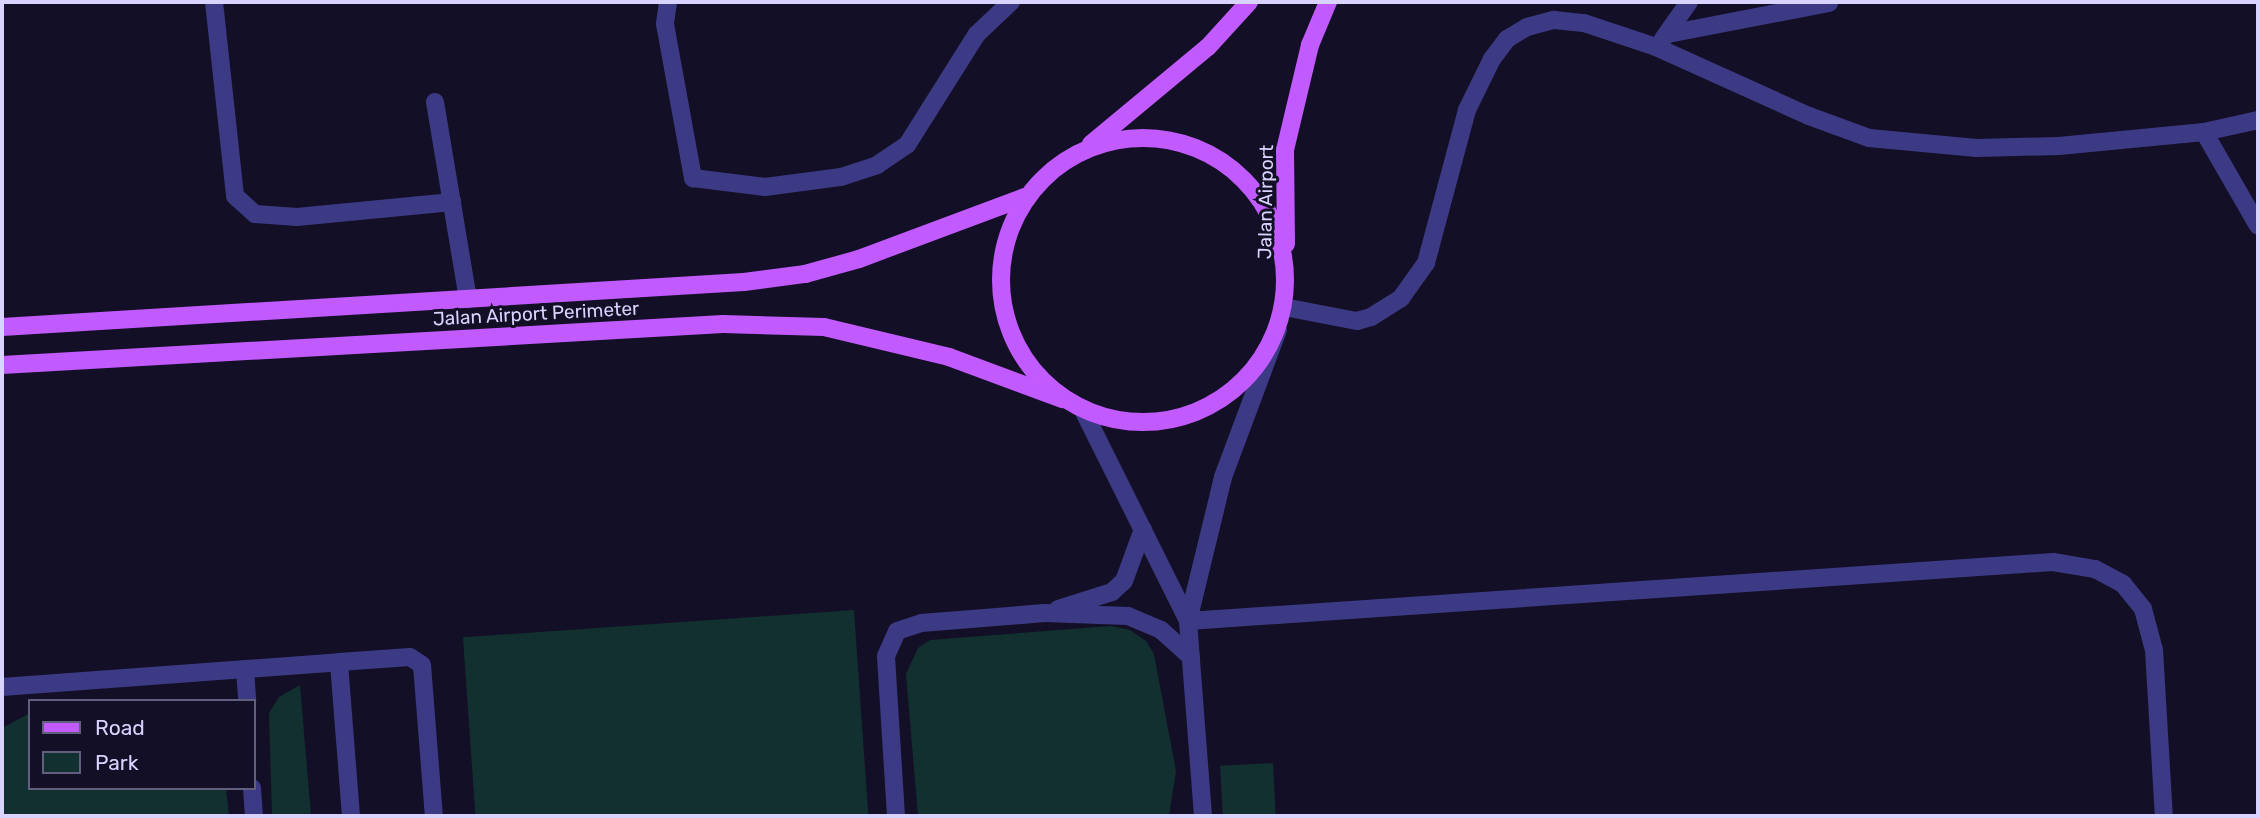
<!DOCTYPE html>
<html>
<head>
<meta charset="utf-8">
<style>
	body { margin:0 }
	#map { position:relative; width:2260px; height:818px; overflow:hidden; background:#130f26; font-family:Rubik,sans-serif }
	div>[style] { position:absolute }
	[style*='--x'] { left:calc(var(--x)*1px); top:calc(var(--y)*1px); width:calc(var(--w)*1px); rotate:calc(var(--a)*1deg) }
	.green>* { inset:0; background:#12302f; transform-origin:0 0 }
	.minor>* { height:18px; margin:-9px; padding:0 9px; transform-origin:9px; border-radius:9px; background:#3d3a85 }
	.major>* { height:18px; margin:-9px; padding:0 9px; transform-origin:9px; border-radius:9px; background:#c25bff }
	.major>.ring { margin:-9px; padding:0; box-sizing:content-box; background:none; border:18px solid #c25bff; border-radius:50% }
	span { translate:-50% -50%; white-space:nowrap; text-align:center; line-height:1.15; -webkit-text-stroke:6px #130f26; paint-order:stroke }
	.street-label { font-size:19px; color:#d9d4ff }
	.frame { position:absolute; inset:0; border:4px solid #d9d4ff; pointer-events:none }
	.legend { position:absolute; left:28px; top:699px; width:228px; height:91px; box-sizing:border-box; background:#130f26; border:2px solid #625e7d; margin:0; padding:9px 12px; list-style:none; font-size:21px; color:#d9d4ff }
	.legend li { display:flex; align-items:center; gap:14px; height:35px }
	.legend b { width:35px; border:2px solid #625e7d }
</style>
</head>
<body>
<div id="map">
	<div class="green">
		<i style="left:854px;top:610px;width:206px;height:392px;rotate:86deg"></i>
		<i style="clip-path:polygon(1111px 626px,1130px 630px,1146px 641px,1154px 654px,1176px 771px,1169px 816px,918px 816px,906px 674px,918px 648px,930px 640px)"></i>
		<i style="clip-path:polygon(300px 685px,311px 816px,272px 816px,269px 713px,279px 697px)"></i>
		<i style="clip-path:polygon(30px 713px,30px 788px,226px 788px,229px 816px,2px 816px,2px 728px)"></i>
		<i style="left:1273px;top:763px;width:53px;height:53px;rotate:87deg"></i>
	</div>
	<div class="minor">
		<i style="--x:214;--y:2;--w:195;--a:83.8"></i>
		<i style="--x:235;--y:196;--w:27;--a:42"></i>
		<i style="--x:255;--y:214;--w:42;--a:4.1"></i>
		<i style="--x:297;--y:217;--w:156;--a:-5.5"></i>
		<i style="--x:668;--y:2;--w:22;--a:98"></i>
		<i style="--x:665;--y:24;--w:157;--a:79.7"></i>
		<i style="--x:693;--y:178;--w:73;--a:7.1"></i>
		<i style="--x:765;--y:187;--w:77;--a:-7.5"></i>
		<i style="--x:841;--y:177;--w:38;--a:-18"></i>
		<i style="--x:877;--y:165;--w:36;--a:-34"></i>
		<i style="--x:907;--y:145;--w:131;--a:-57.8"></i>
		<i style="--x:977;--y:34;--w:47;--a:-43.3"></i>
		<i style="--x:1668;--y:34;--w:164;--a:-10.9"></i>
		<i style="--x:1663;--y:39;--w:45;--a:-54.9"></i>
		<i style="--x:435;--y:102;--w:200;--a:80.5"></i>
		<i style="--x:2204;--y:132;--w:108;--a:60.1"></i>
		<i style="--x:1284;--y:307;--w:74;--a:10.9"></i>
		<i style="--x:1357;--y:321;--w:15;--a:-16"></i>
		<i style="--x:1371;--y:317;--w:36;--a:-32"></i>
		<i style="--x:1401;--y:298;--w:43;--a:-54.5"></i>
		<i style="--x:1426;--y:263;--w:158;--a:-75"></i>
		<i style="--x:1467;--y:110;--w:57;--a:-63.9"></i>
		<i style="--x:1492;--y:59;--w:25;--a:-53"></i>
		<i style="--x:1507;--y:39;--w:23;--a:-31"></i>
		<i style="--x:1527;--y:27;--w:28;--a:-15"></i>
		<i style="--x:1554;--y:20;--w:30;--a:6"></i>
		<i style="--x:1584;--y:23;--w:76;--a:18.4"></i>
		<i style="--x:1656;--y:47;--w:168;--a:24.3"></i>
		<i style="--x:1809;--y:116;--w:64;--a:20.1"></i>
		<i style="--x:1869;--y:138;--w:108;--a:5.3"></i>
		<i style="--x:1977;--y:148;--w:82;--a:-1.4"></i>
		<i style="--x:2059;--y:146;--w:146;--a:-5.5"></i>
		<i style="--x:2204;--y:132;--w:55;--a:-12.5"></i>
		<i style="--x:1083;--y:410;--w:236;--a:63.5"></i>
		<i style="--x:1058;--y:609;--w:57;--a:-17.5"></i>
		<i style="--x:1112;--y:592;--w:16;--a:-43"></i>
		<i style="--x:1124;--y:581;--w:55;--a:-69.9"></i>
		<i style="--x:1188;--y:621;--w:867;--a:-3.9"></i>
		<i style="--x:2053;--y:562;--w:43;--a:9.5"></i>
		<i style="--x:2095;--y:569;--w:32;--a:28"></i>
		<i style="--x:2123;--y:584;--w:32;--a:51"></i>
		<i style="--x:2143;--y:609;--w:42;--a:75"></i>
		<i style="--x:2154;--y:650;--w:166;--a:86.6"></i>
		<i style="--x:245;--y:669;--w:32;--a:86"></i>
		<i style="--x:2;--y:687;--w:338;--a:-4.2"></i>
		<i style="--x:252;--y:788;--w:28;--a:86"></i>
		<i style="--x:351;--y:816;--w:154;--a:-94.5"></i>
		<i style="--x:339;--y:662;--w:71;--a:-4"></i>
		<i style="--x:410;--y:657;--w:14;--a:34"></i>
		<i style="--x:422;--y:665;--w:151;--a:85.5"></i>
		<i style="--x:896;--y:816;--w:160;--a:-93.6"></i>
		<i style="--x:886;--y:656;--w:27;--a:-66"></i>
		<i style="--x:897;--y:631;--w:25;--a:-18"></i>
		<i style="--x:921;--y:623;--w:124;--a:-4.6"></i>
		<i style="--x:1045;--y:613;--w:83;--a:2.1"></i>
		<i style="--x:1128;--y:616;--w:36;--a:23"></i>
		<i style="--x:1161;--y:630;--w:40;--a:42"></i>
		<i style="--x:1203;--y:816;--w:196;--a:-94.4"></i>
		<i style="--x:1188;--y:621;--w:148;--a:-76.3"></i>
		<i style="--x:1223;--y:477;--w:157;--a:-69.5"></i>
	</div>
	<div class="major">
		<i class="ring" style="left:1001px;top:138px;width:266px;height:266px"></i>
		<i style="--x:1091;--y:144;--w:152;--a:-39.7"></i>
		<i style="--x:1208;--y:47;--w:61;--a:-47.7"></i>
		<i style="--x:1286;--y:244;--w:94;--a:-90.6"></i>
		<i style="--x:1285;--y:150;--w:108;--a:-76.6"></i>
		<i style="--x:1310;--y:45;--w:47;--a:-67.3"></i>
		<i style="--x:2;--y:327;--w:743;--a:-3.47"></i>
		<i style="--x:744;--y:282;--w:62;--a:-7.5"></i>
		<i style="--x:805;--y:274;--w:56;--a:-15.5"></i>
		<i style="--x:859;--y:259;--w:177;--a:-20.5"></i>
		<i style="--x:2;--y:365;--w:722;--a:-3.25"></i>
		<i style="--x:723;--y:324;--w:101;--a:1.7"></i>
		<i style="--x:824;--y:327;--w:129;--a:13.5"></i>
		<i style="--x:949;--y:357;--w:121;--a:20.4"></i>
	</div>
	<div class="street-label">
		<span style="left:1266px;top:202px;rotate:-89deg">Jalan Airport</span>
		<span style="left:536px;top:314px;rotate:-3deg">Jalan Airport Perimeter</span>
	</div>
	<div class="frame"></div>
	<ul class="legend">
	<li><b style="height:9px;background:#c25bff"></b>Road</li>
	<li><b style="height:19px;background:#12302f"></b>Park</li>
	</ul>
</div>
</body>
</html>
